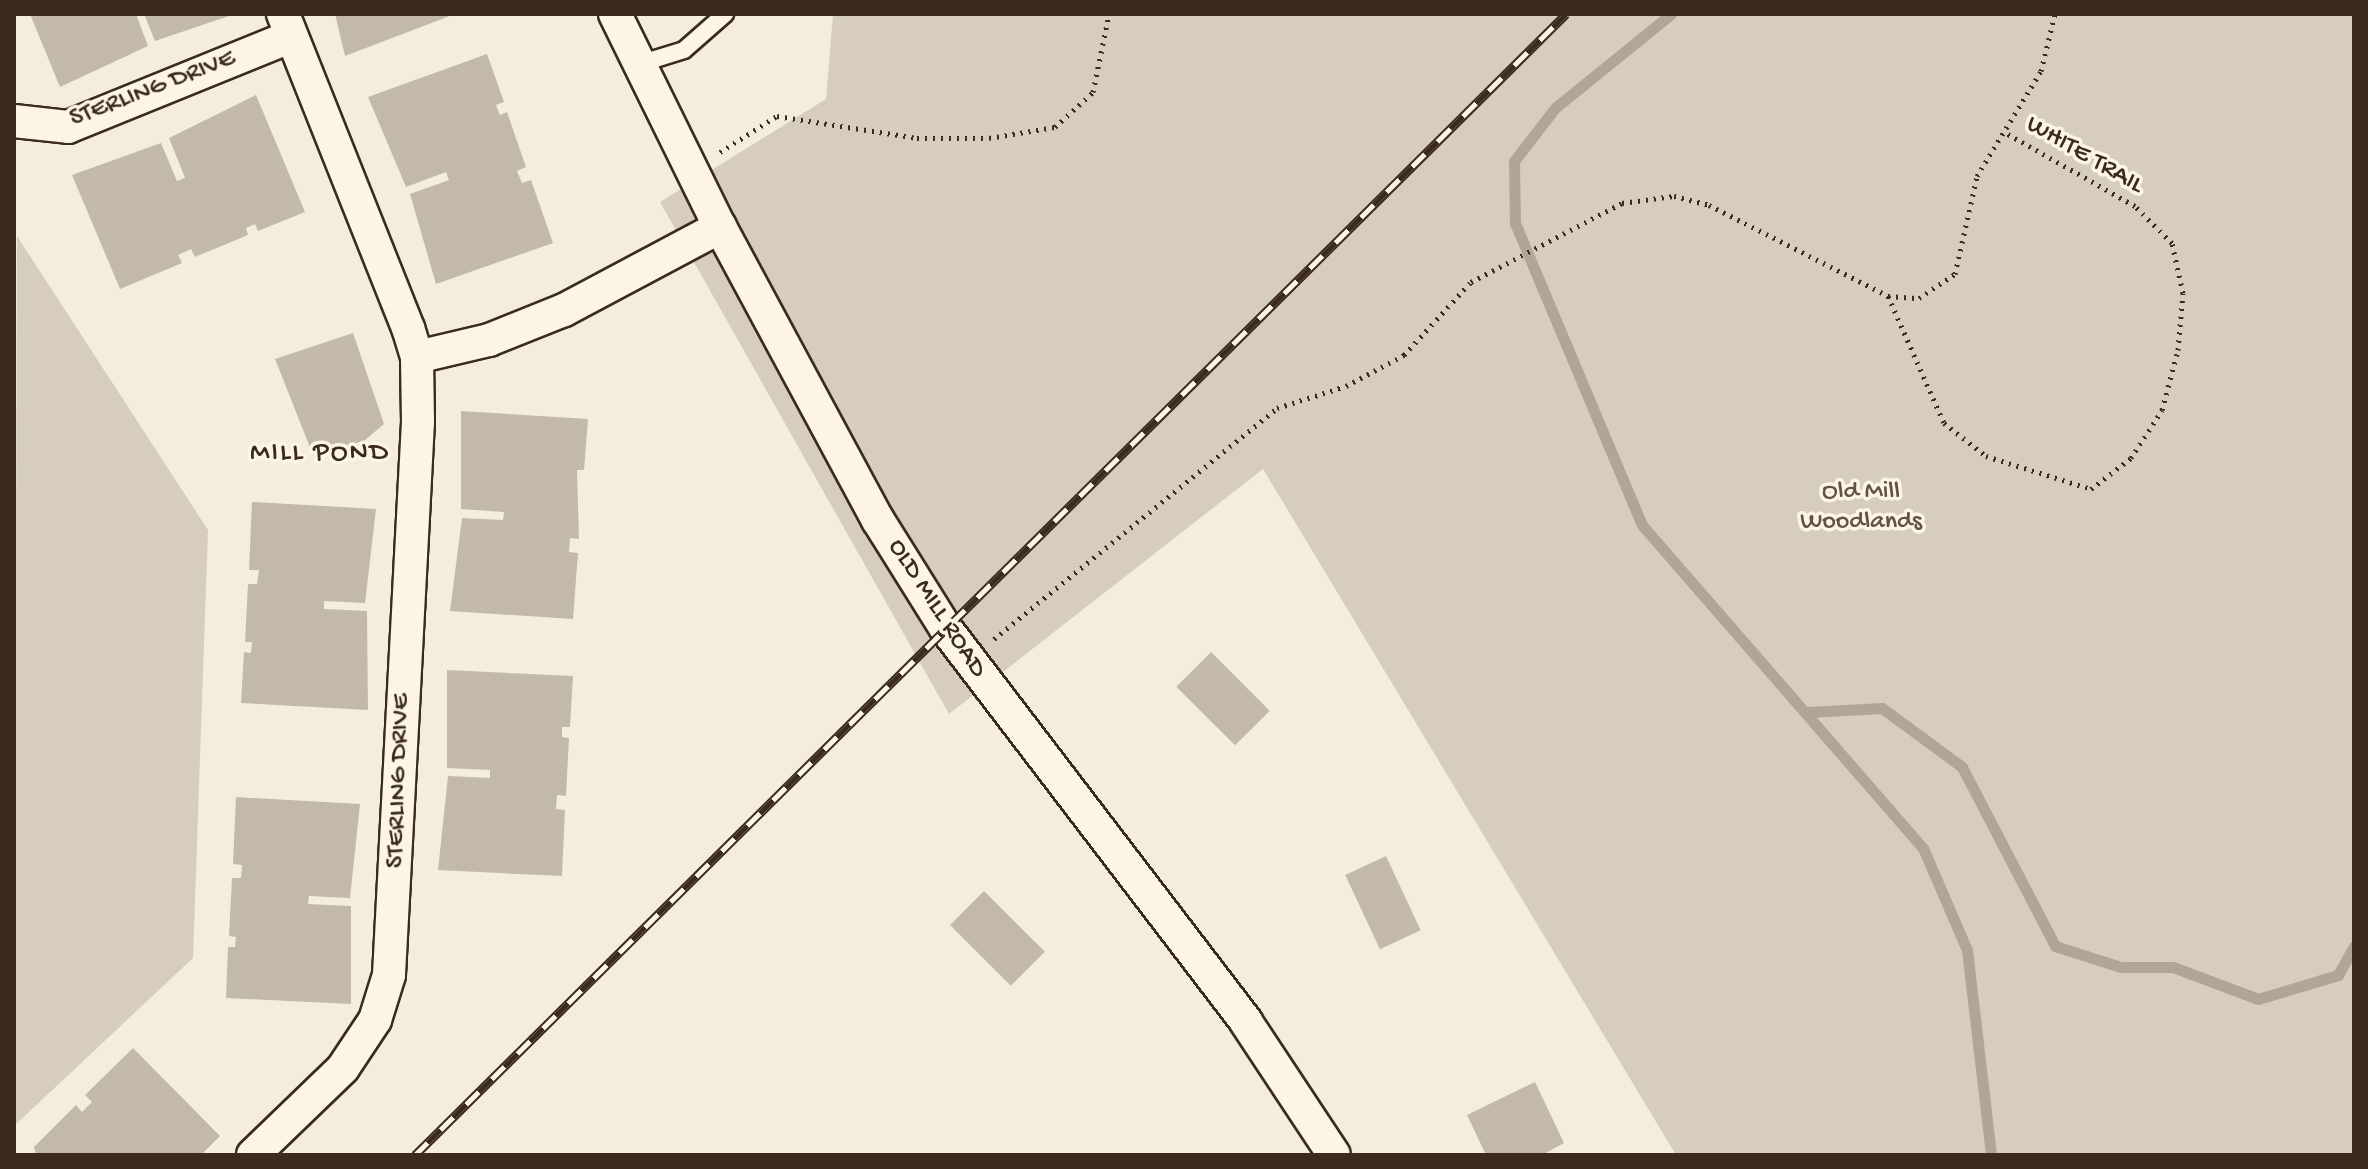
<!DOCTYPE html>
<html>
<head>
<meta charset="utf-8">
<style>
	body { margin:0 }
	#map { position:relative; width:2368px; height:1169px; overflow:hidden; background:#f4eddd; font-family:"Gochi Hand",sans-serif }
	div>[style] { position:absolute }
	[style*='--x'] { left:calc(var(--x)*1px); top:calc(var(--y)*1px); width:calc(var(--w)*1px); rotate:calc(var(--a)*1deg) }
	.green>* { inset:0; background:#d6cdbd }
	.stream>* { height:11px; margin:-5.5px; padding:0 5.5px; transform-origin:5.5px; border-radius:5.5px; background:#b0a596 }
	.building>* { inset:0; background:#c3b9aa; transform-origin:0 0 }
	.path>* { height:5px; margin-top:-2.5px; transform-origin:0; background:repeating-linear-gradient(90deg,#3b2a1e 0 2px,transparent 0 8px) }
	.roads { filter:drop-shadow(2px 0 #3b2a1e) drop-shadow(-2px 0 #3b2a1e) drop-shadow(0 2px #3b2a1e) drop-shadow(0 -2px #3b2a1e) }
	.service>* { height:16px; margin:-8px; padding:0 8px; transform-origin:8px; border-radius:8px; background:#fcf5e5 }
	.minor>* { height:32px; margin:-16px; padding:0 16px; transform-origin:16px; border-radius:16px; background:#fcf5e5 }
	.rail>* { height:9px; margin-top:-4.5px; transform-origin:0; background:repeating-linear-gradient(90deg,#fcf5e5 0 18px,#3b2a1e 0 36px); box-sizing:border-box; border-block:2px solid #3b2a1e }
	span { translate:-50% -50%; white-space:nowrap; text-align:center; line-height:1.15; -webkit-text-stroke:7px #fcf5e5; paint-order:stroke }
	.street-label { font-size:26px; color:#3b2a1e }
	.park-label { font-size:26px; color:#625346 }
	.neighbourhood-label { font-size:28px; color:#3b2a1e; letter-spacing:2px }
	.frame { position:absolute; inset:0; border:16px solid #3b2a1e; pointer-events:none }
</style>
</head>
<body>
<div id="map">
	<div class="green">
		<i style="clip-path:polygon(833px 14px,2354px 14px,2354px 1155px,1676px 1155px,1263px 469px,949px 714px,660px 202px,826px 99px)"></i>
		<i style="clip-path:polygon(17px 236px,208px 530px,193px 958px,14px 1126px)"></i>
	</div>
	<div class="stream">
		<i style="--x:1671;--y:14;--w:149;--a:141"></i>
		<i style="--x:1555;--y:108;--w:67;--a:127.7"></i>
		<i style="--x:1514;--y:161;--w:62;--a:89.1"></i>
		<i style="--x:1515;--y:223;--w:328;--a:67.2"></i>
		<i style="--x:1642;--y:525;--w:428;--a:49"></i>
		<i style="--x:1923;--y:848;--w:111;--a:66.7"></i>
		<i style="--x:1967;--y:950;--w:206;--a:83.3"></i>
		<i style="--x:1808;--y:712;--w:74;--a:-3.1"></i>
		<i style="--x:1882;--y:708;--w:99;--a:36.4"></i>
		<i style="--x:1962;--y:767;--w:202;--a:62.5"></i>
		<i style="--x:2055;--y:946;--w:69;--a:17.7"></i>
		<i style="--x:2121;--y:967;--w:52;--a:0"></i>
		<i style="--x:2173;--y:967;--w:91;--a:20.6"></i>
		<i style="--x:2258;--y:999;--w:84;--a:-16.7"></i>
		<i style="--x:2338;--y:975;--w:33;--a:-61"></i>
	</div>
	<div class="building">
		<i style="clip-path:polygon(30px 14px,136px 14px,148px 46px,60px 87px)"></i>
		<i style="clip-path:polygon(144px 14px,235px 14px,155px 41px)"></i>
		<i style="clip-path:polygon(335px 14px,455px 14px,345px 56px)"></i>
		<i style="clip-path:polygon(487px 54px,504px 102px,496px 105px,500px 115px,507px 112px,526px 167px,517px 171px,522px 183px,531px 180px,553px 243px,436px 284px,410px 194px,449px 180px,446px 172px,406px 187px,368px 97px)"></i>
		<i style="clip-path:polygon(256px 95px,305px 212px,258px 231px,255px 224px,246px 228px,248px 235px,195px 257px,191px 249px,178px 255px,182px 263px,120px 289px,72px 175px,161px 143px,177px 181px,185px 178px,169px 138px)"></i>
		<i style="clip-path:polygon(353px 333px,384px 424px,364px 441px,313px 455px,275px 359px)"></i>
		<i style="clip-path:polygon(461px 411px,588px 419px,584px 470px,577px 470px,579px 539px,570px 538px,569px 552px,578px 553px,573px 619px,450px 611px,462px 518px,503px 520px,504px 512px,461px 509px)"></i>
		<i style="clip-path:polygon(252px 502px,376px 509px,365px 603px,324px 601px,324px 609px,367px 611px,368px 710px,241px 703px,244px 652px,251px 653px,252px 642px,245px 642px,248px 584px,257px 584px,259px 570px,249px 570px)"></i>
		<i style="left:1211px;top:652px;width:83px;height:49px;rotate:45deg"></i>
		<i style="clip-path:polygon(447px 670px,573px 676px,570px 727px,562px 727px,562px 737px,569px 738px,566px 796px,557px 795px,556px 809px,565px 810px,562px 876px,438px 870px,448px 776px,490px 778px,490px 770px,447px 768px)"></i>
		<i style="clip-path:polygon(236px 797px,360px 804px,350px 898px,309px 896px,308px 904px,351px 906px,351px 1004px,226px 998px,228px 947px,235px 947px,236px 937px,229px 936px,232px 878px,241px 878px,242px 865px,233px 864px)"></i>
		<i style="left:1386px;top:856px;width:82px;height:45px;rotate:65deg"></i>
		<i style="left:984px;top:891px;width:86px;height:48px;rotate:45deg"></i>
		<i style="clip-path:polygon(133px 1048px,220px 1136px,201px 1155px,36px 1155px,34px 1147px,76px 1105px,82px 1112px,92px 1102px,85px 1095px)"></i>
		<i style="clip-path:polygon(1535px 1082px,1564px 1143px,1542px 1155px,1486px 1155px,1467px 1115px)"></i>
	</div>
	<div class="path">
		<i style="--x:720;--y:152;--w:67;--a:-32.3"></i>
		<i style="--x:777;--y:116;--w:142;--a:8.9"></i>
		<i style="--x:917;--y:138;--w:72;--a:0"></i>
		<i style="--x:989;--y:138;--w:67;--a:-9.5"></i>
		<i style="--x:1055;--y:127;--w:52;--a:-42.6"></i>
		<i style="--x:1093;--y:92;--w:80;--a:-78.4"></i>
		<i style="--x:1888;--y:296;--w:139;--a:66.2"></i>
		<i style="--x:1944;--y:423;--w:53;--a:38.2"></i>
		<i style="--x:1986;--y:456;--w:110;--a:17.4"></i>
		<i style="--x:2091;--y:489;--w:51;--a:-37.8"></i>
		<i style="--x:2131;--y:458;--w:57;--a:-57.1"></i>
		<i style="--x:2162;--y:410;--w:62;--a:-75.1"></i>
		<i style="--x:2178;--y:350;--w:57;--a:-85"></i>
		<i style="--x:2183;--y:293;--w:51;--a:-102.4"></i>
		<i style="--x:2172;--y:243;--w:52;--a:-135"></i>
		<i style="--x:2135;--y:206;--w:148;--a:-150.5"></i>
		<i style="--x:994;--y:639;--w:365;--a:-39.2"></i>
		<i style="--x:1277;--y:408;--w:72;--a:-17.7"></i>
		<i style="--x:1346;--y:386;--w:66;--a:-28.1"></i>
		<i style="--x:1404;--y:355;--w:99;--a:-47.5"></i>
		<i style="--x:1471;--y:282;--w:170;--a:-27.6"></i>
		<i style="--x:1622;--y:203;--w:52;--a:-7.7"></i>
		<i style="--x:1674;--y:196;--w:36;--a:14"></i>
		<i style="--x:1709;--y:205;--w:201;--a:26.9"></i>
		<i style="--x:1888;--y:296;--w:31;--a:4"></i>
		<i style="--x:1919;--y:298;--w:43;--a:-33.7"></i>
		<i style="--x:1955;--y:274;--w:100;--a:-77.3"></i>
		<i style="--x:1977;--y:176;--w:123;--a:-58.6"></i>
		<i style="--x:2041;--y:71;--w:59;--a:-76.2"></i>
	</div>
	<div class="roads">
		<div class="service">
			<i style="--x:639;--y:64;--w:47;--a:-17.3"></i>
			<i style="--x:684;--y:50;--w:55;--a:-41.3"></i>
		</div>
		<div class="minor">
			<i style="--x:615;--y:14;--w:237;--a:63.8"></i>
			<i style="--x:720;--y:227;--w:333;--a:61.7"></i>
			<i style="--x:878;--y:520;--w:128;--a:58"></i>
			<i style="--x:946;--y:629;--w:494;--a:52.6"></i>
			<i style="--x:1246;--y:1022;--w:159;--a:56.5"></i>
			<i style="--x:14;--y:121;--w:54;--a:6.3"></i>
			<i style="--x:68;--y:127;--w:240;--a:-22.1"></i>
			<i style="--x:417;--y:357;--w:74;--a:-13.3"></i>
			<i style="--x:489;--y:340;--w:81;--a:-21.8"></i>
			<i style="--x:564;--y:310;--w:177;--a:-28"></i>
			<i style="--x:253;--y:1155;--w:125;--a:-44"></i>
			<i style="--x:343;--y:1068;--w:58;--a:-56.3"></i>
			<i style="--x:375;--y:1020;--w:47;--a:-72.7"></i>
			<i style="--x:389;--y:975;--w:554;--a:-87"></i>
			<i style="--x:418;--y:422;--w:65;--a:-90.9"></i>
			<i style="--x:417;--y:357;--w:30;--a:-107"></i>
			<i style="--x:408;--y:328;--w:338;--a:-111.7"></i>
		</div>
	</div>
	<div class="rail">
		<i style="--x:415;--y:1155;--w:1621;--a:-44.75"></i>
	</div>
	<div class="street-label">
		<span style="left:153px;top:90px;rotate:-21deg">STERLING DRIVE</span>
		<span style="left:2084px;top:156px;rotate:30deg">WHITE TRAIL</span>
		<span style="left:936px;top:609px;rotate:57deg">OLD MILL ROAD</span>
		<span style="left:400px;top:781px;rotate:-88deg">STERLING DRIVE</span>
	</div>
	<div class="park-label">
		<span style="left:1861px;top:508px">Old Mill<br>Woodlands</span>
	</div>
	<div class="neighbourhood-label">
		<span style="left:320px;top:454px">MILL POND</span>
	</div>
	<div class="frame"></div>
</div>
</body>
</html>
